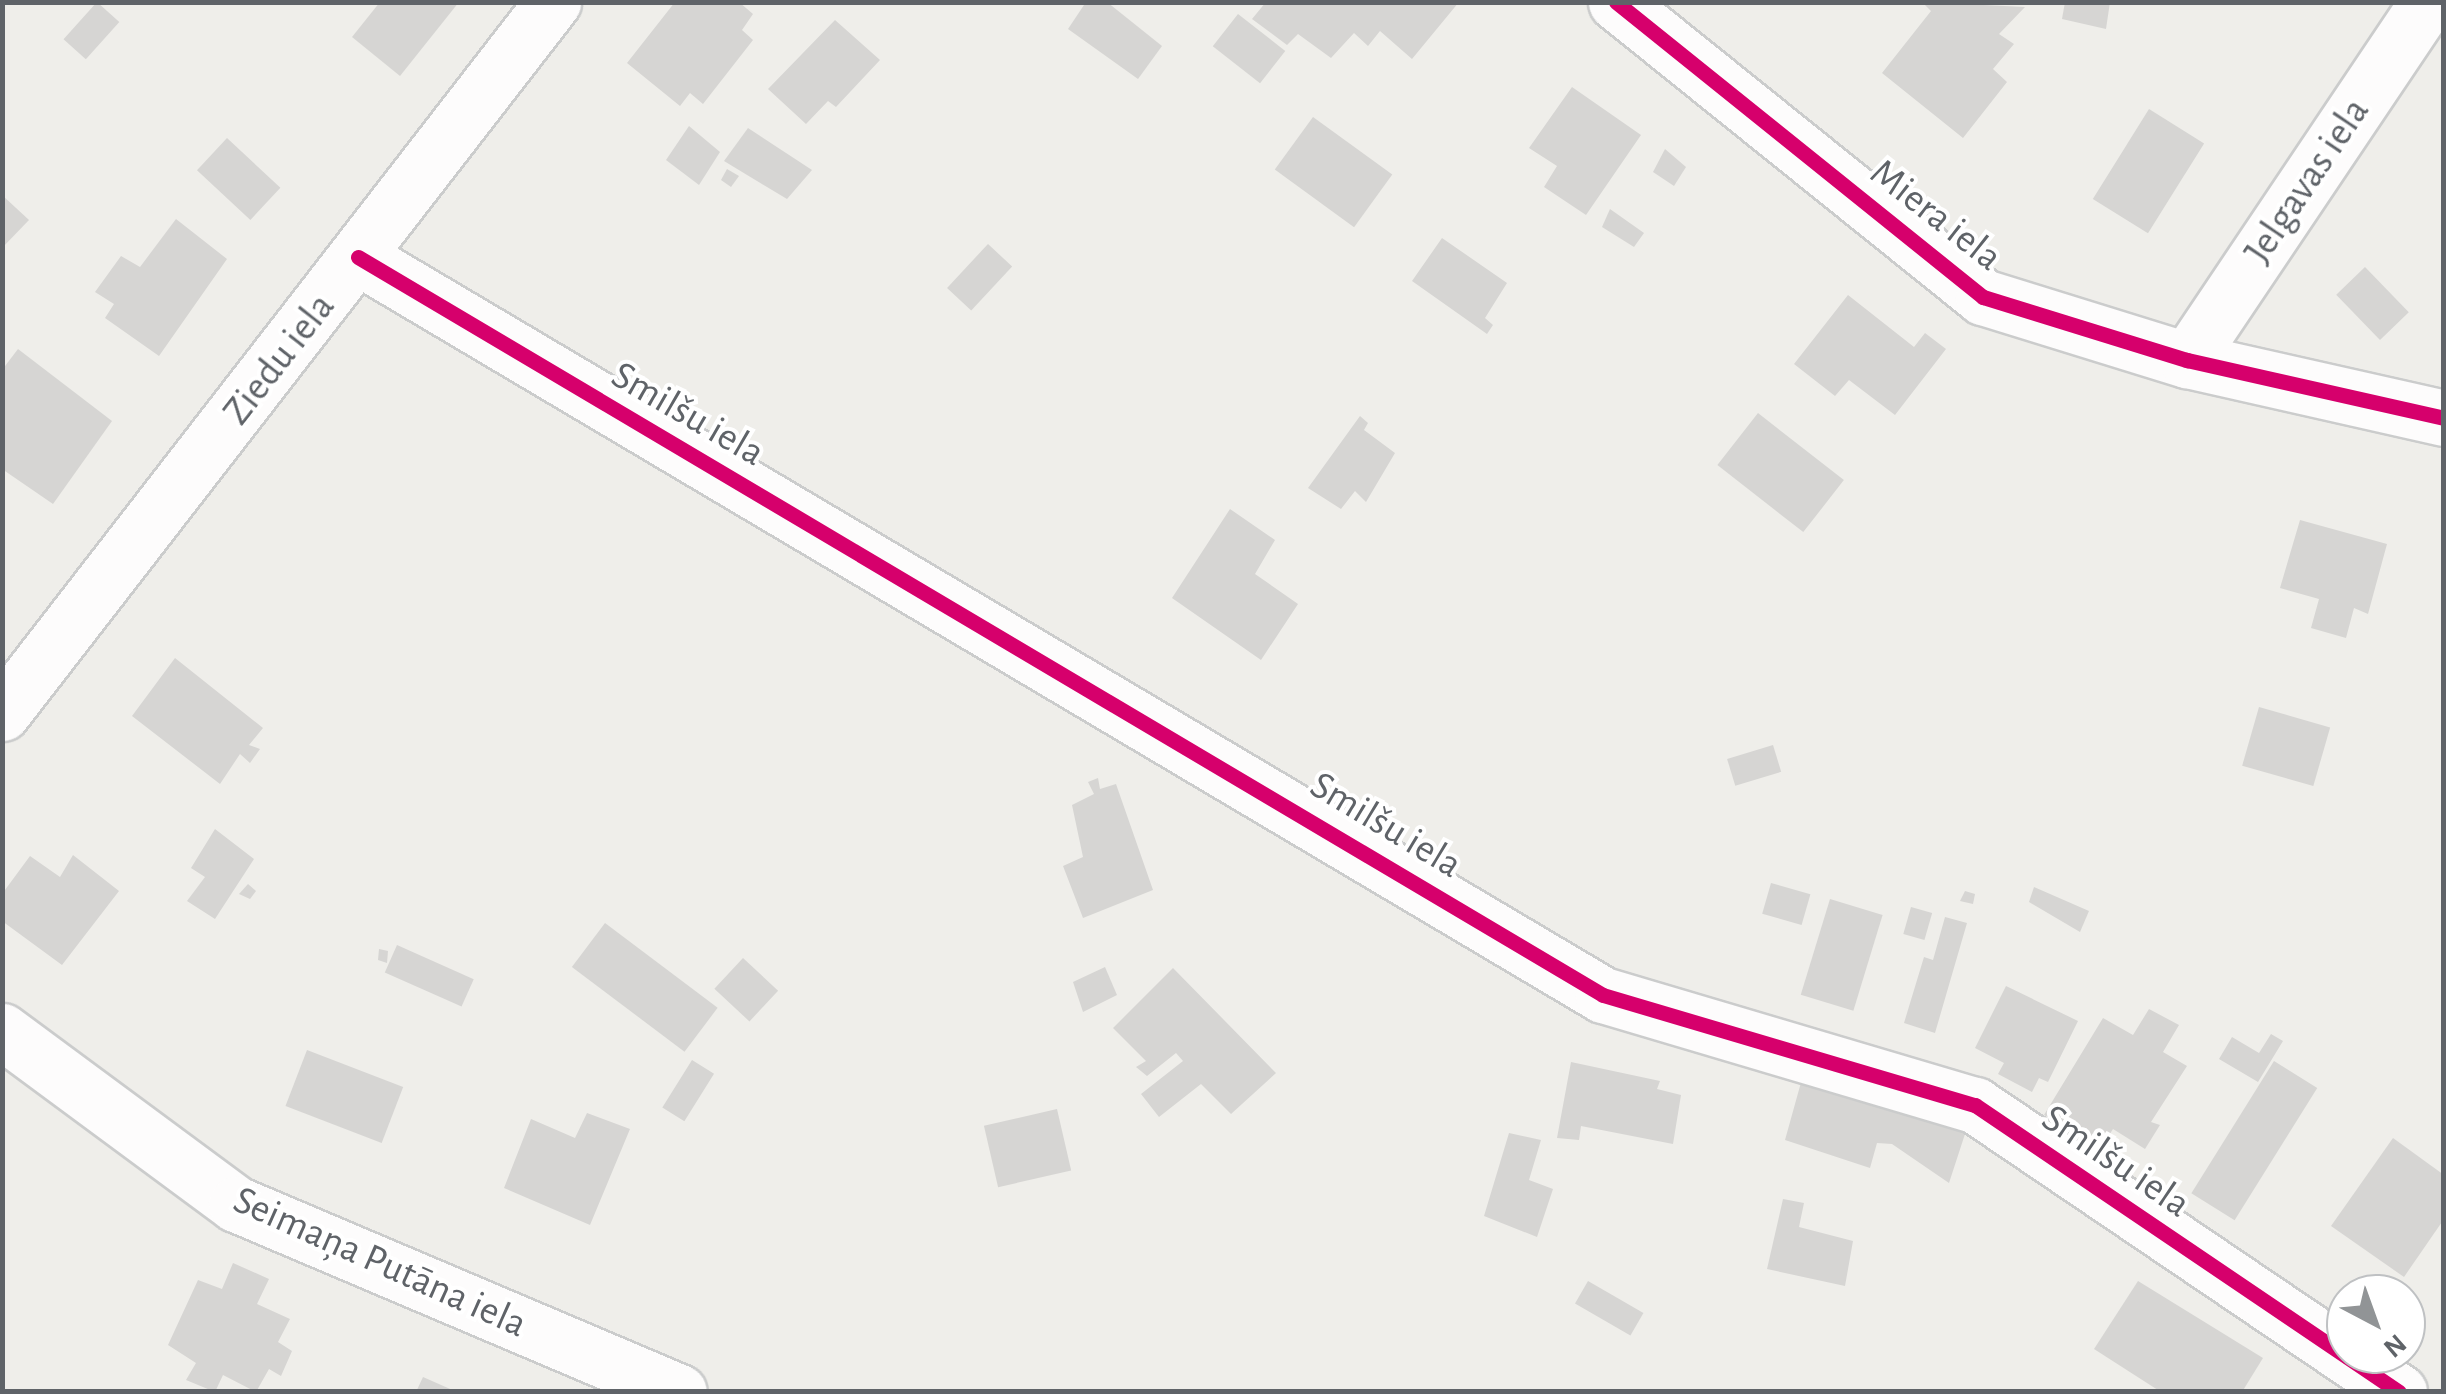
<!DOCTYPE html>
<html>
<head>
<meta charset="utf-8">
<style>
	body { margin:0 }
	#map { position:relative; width:2446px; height:1394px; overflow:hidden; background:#efeeea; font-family:"Alegreya Sans",sans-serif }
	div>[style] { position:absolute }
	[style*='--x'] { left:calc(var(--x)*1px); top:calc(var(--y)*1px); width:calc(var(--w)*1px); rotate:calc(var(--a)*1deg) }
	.building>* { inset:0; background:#d6d5d3; transform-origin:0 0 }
	.roads { filter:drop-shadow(2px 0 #cbcccc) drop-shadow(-2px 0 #cbcccc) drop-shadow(0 2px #cbcccc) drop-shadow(0 -2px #cbcccc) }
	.street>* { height:55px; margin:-27.5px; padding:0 27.5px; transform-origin:27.5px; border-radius:27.5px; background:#fdfcfc }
	.cycleway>* { height:15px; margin:-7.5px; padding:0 7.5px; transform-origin:7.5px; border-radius:7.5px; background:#d6006c }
	span { translate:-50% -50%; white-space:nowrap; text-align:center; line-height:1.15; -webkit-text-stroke:8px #fff; paint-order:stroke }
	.street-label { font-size:40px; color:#5f6368 }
	.frame { position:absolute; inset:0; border:5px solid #5f6368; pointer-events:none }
	.north { position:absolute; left:2326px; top:1274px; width:100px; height:100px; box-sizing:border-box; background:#fff; border:2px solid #bfc1c3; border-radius:50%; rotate:139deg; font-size:28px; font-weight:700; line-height:40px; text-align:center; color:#5f6368 }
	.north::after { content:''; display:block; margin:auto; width:35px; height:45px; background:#919496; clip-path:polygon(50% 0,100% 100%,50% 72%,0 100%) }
</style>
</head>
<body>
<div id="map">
	<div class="building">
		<i style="left:97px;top:2px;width:30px;height:50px;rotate:42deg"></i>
		<i style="clip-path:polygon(380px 2px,459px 2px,400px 76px,352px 37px)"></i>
		<i style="clip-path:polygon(675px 2px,739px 2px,753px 14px,742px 30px,753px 40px,703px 104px,690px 93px,680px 106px,627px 63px)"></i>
		<i style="clip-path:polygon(1086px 2px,1107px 2px,1162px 46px,1138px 79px,1068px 29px)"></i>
		<i style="clip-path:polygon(1266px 2px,1459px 2px,1412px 59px,1380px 31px,1368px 46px,1354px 33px,1331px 58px,1298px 34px,1287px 45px,1252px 19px)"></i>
		<i style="clip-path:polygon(1922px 2px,2025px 7px,1999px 34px,2014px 44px,1993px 69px,2007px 82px,1963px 138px,1882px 73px,1931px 11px)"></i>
		<i style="clip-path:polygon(2065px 2px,2110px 2px,2106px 29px,2062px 19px)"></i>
		<i style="left:1238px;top:14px;width:60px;height:41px;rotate:38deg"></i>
		<i style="clip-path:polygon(835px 20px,880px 60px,836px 107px,828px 101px,806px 124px,768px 89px)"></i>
		<i style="clip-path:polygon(1572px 87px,1641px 135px,1586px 215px,1544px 187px,1557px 166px,1529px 148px)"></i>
		<i style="left:2149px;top:109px;width:65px;height:106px;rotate:32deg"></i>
		<i style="left:1313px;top:117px;width:98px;height:65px;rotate:36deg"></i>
		<i style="clip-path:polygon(689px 126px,720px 152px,699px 185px,666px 160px)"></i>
		<i style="clip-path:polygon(748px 128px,812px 170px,787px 199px,724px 161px)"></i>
		<i style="left:227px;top:138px;width:73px;height:44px;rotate:43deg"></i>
		<i style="clip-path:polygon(1665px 149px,1686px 167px,1674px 186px,1653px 172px)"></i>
		<i style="clip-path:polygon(727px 169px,739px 176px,731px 187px,721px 180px)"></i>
		<i style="clip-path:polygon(2px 195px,29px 220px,2px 248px)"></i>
		<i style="clip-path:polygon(1610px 209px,1644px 233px,1634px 247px,1602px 227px)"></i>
		<i style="clip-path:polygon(176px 219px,227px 259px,159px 356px,105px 318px,114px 304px,95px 292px,121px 256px,140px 267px)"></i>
		<i style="clip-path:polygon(1442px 238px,1507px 283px,1485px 318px,1493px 325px,1487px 334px,1412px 281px)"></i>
		<i style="left:988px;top:244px;width:33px;height:60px;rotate:43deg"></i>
		<i style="left:2365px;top:267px;width:63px;height:40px;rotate:46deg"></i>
		<i style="clip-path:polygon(1848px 295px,1914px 347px,1925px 333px,1946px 349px,1895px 415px,1849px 380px,1835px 396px,1794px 364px)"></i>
		<i style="clip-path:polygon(18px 349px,112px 421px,53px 504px,2px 469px,2px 370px)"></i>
		<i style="left:1758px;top:413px;width:109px;height:66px;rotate:38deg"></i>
		<i style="clip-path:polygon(1360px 416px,1368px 423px,1364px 430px,1395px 453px,1366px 502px,1355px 491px,1341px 509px,1308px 488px)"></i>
		<i style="clip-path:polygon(1230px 509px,1275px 540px,1255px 574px,1298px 604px,1261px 660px,1172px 598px)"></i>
		<i style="clip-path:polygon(2300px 520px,2387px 544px,2368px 614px,2354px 608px,2346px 638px,2311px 628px,2319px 599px,2280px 588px)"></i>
		<i style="clip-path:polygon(175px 658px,263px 728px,249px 745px,260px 749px,250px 763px,240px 754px,220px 784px,132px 716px)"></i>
		<i style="left:2259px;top:707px;width:74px;height:61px;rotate:16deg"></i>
		<i style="left:1773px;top:745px;width:28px;height:48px;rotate:73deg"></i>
		<i style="clip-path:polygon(1098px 778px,1100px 789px,1116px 784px,1153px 890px,1083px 918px,1063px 866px,1083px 857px,1072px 805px,1094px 794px,1088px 782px)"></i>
		<i style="clip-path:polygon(215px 829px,254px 859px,215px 919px,187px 901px,205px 877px,191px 868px)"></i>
		<i style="clip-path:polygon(73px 855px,119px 891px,62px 965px,2px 921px,2px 894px,30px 856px,60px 877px)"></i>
		<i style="left:1771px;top:883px;width:41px;height:32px;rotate:16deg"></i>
		<i style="clip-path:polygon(248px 884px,256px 891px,250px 899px,239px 894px)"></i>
		<i style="clip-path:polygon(2034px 887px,2089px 911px,2080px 932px,2029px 902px)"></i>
		<i style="clip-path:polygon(1965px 891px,1975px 894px,1973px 904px,1960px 901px)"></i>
		<i style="left:1830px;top:899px;width:55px;height:100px;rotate:17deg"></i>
		<i style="left:1911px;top:907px;width:22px;height:28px;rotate:16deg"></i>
		<i style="clip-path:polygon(1945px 917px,1967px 923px,1935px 1033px,1904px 1023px,1924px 957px,1933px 960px)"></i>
		<i style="left:605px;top:923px;width:141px;height:55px;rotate:37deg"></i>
		<i style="left:397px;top:945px;width:84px;height:30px;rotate:24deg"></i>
		<i style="clip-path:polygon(379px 949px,388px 951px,387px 963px,378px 960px)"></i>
		<i style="left:743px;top:958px;width:48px;height:42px;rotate:43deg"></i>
		<i style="clip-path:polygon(1105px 967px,1117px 995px,1083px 1012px,1073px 982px)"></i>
		<i style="clip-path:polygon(1173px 968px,1276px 1073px,1231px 1114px,1201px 1084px,1159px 1117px,1141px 1094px,1183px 1061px,1176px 1053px,1147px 1076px,1136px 1067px,1146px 1061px,1113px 1028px)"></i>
		<i style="clip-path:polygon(2006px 986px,2078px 1021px,2048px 1082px,2039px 1078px,2032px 1092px,1998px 1074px,2004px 1063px,1975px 1048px)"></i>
		<i style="clip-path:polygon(2149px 1009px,2179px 1025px,2163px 1052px,2187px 1066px,2151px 1122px,2160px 1125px,2145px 1149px,2113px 1129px,2101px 1148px,2044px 1115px,2103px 1018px,2133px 1035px)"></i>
		<i style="clip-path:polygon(2271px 1034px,2283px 1041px,2258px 1082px,2219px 1059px,2232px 1037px,2259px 1053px)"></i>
		<i style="left:307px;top:1050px;width:103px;height:60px;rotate:21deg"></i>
		<i style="left:692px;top:1060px;width:26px;height:56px;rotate:32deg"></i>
		<i style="left:2274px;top:1061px;width:51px;height:156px;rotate:32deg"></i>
		<i style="clip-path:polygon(1571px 1062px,1660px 1081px,1657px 1089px,1681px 1095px,1673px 1144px,1581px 1126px,1579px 1140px,1557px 1138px)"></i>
		<i style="clip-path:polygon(1805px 1068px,1905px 1096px,1965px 1134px,1949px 1183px,1892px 1144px,1877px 1143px,1870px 1168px,1785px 1140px)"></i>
		<i style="left:1057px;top:1109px;width:63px;height:75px;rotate:77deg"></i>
		<i style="clip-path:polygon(587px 1113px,630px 1129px,590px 1225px,504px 1188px,531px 1119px,575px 1138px)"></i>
		<i style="clip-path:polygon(1509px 1133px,1541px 1140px,1529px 1180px,1553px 1189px,1537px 1237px,1484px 1216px)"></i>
		<i style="clip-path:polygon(2393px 1138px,2444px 1175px,2444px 1219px,2404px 1277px,2331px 1226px)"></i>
		<i style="clip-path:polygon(1783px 1199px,1804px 1203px,1799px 1227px,1853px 1241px,1845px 1286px,1767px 1269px)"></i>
		<i style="clip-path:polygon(233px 1263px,269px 1279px,257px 1304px,290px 1319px,278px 1342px,292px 1351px,281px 1376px,269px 1369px,256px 1392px,223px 1375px,215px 1392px,186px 1380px,196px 1363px,168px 1345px,198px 1280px,222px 1289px)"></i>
		<i style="left:1588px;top:1281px;width:64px;height:26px;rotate:30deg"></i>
		<i style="clip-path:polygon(2138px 1281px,2263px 1358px,2242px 1392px,2161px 1392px,2094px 1349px)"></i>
		<i style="clip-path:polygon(423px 1377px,457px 1392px,416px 1392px)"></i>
	</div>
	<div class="roads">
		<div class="street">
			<i style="--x:1616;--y:2;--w:471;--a:38.8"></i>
			<i style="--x:1983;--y:297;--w:214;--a:17.2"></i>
			<i style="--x:2187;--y:360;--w:263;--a:12.7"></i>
			<i style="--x:358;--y:257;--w:1447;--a:30.66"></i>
			<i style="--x:1603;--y:995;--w:388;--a:16.5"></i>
			<i style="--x:1975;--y:1105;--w:512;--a:34.09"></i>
			<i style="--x:2187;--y:360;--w:432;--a:-56.1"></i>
			<i style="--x:2;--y:713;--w:900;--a:-52.23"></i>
			<i style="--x:2;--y:1031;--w:291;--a:36.5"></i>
			<i style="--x:236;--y:1204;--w:481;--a:23"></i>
		</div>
	</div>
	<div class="cycleway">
		<i style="--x:1616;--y:2;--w:471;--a:38.8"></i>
		<i style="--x:1983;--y:297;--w:214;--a:17.2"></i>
		<i style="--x:2187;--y:360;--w:263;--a:12.7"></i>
		<i style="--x:358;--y:257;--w:1447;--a:30.66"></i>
		<i style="--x:1603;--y:995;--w:388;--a:16.5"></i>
		<i style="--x:1975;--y:1105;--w:512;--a:34.09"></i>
	</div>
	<div class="street-label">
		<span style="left:2307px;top:181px;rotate:-56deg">Jelgavas iela</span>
		<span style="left:1936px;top:215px;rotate:38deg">Miera iela</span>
		<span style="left:279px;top:359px;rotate:-52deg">Ziedu iela</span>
		<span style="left:688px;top:414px;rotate:30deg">Smilšu iela</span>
		<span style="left:1386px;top:825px;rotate:31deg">Smilšu iela</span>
		<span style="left:2116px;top:1161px;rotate:34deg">Smilšu iela</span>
		<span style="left:380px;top:1262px;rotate:24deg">Seimaņa Putāna iela</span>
	</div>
	<div class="frame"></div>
	<div class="north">N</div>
</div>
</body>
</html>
